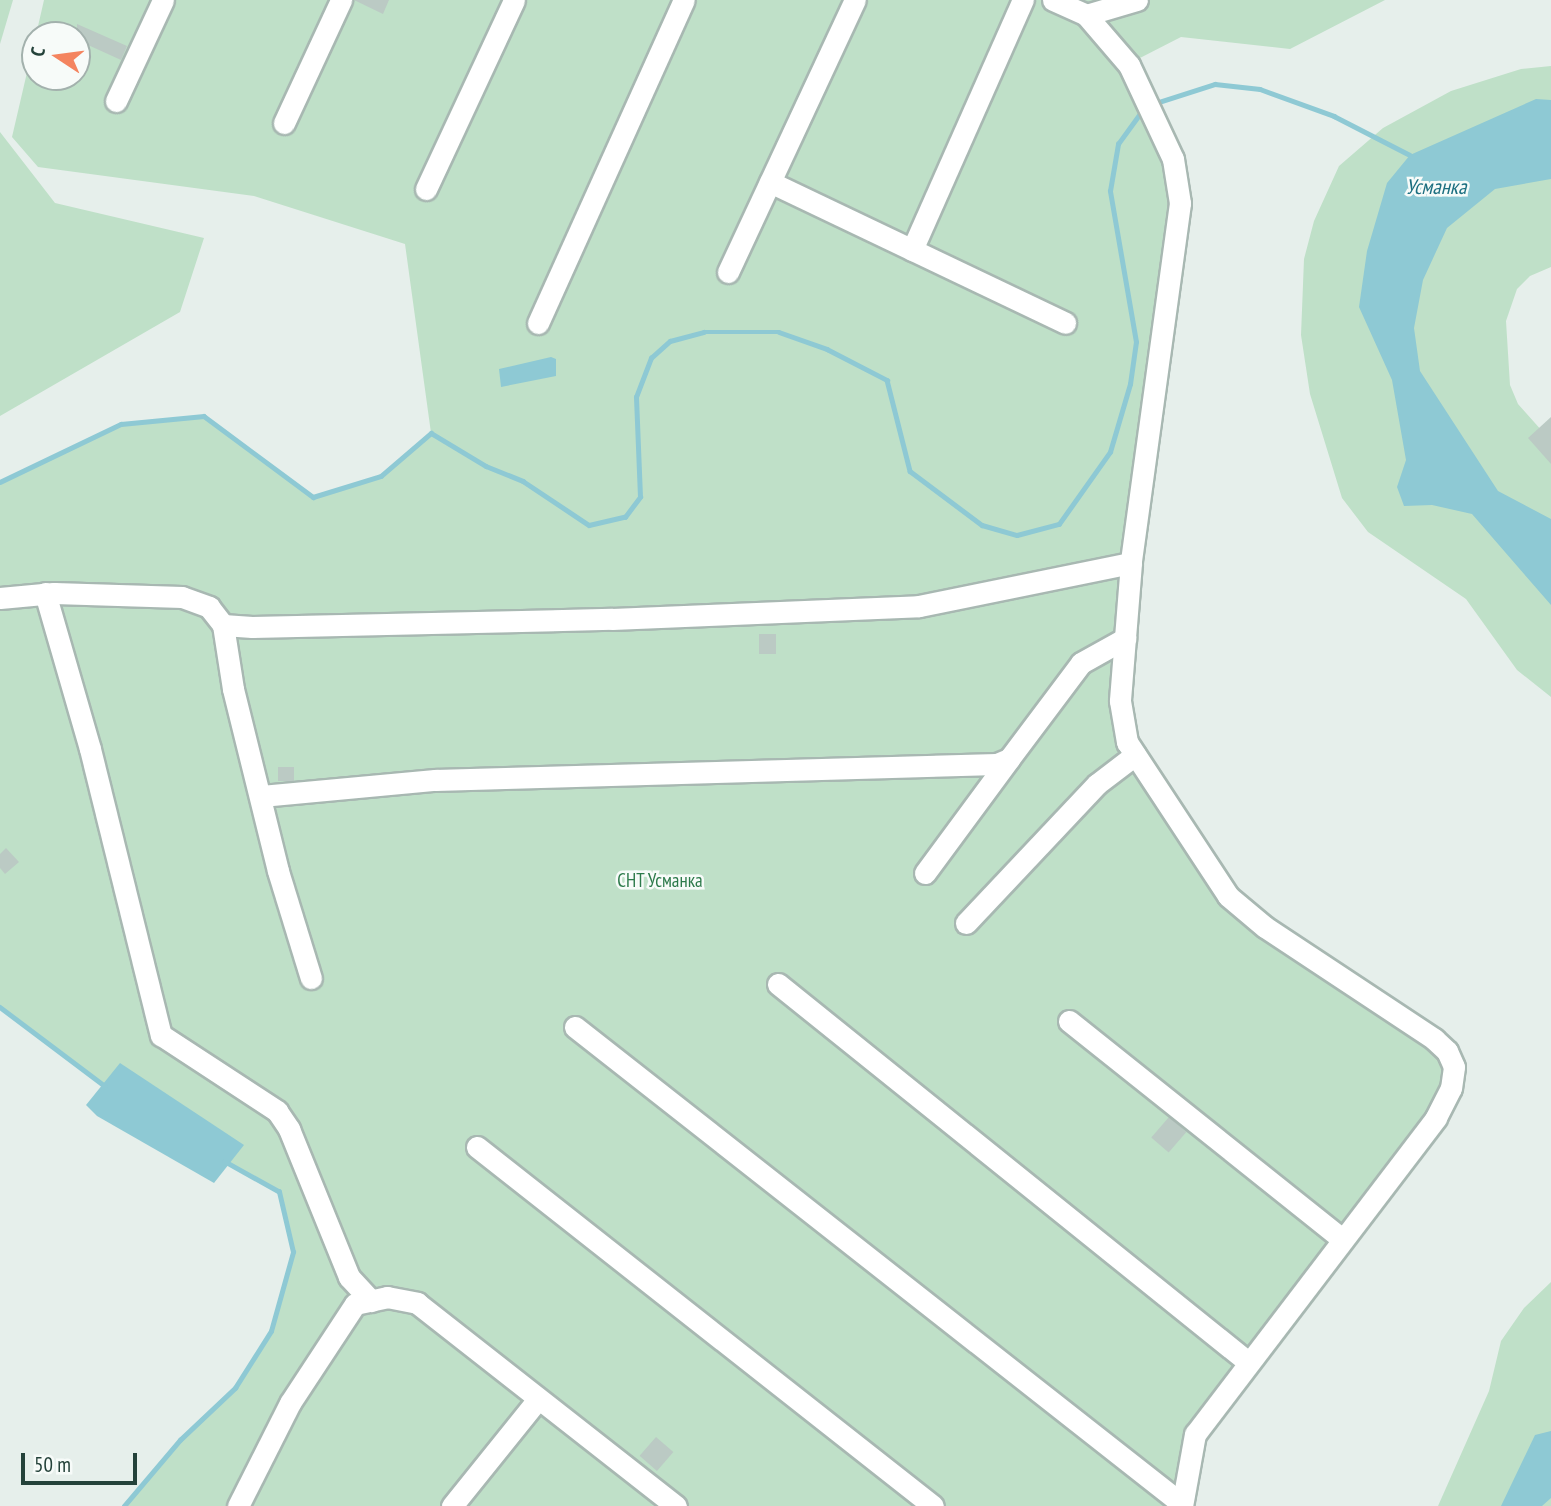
<!DOCTYPE html>
<html>
<head>
<meta charset="utf-8">
<style>
	body { margin:0 }
	#map { position:relative; width:1551px; height:1506px; overflow:hidden; background:#e6efeb; font-family:"PT Sans Narrow",sans-serif }
	div>[style] { position:absolute }
	[style*='--x'] { left:calc(var(--x)*1px); top:calc(var(--y)*1px); width:calc(var(--w)*1px); rotate:calc(var(--a)*1deg) }
	.green>* { inset:0; background:#bfe0c8 }
	.water>* { inset:0; background:#8ec9d4 }
	.stream>* { height:4.5px; margin:-2.25px; padding:0 2.25px; transform-origin:2.25px; border-radius:2.25px; background:#8ec9d4 }
	.building>* { inset:0; background:#bbcac4; transform-origin:0 0 }
	.roads { filter:drop-shadow(2px 0 #a8b8b2) drop-shadow(-2px 0 #a8b8b2) drop-shadow(0 2px #a8b8b2) drop-shadow(0 -2px #a8b8b2) }
	.minor>* { height:21px; margin:-10.5px; padding:0 10.5px; transform-origin:10.5px; border-radius:10.5px; background:#fff }
	span { translate:-50% -50%; white-space:nowrap; text-align:center; line-height:1.15; -webkit-text-stroke:5px #f7fbf9; paint-order:stroke }
	.park-label { font-size:19px; color:#2d7a4b }
	.water-label { font-size:21px; color:#1c6f80; font-style:italic }
	.north { position:absolute; left:21px; top:21px; width:70px; height:70px; box-sizing:border-box; background:#f7fbf9; border:2px solid #a3b1ad; border-radius:50%; rotate:283deg; font-size:19px; font-weight:700; line-height:28px; text-align:center; color:#24423a }
	.north::after { content:''; display:block; margin:auto; width:24px; height:32px; background:#f4845f; clip-path:polygon(50% 0,100% 100%,50% 72%,0 100%) }
	.scale { position:absolute; left:21px; top:1453px; width:116px; height:32px; box-sizing:border-box; border:4px solid #24423a; border-top:0; padding-left:9px; font-size:21px; line-height:24px; white-space:nowrap; color:#24423a; -webkit-text-stroke:5px #f7fbf9; paint-order:stroke }
</style>
</head>
<body>
<div id="map">
	<div class="green">
		<i style="clip-path:polygon(0 0,13px 0,0 44px)"></i>
		<i style="clip-path:polygon(44px 0,1385px 0,1290px 49px,1181px 37px,1138px 59px,1179px 157px,1124px 701px,1131px 740px,1230px 891px,1452px 1048px,1458px 1093px,1445px 1124px,1198px 1441px,1191px 1506px,125px 1506px,180px 1440px,235px 1388px,271px 1331px,293px 1252px,279px 1192px,195px 1146px,108px 1089px,0 1007px,0 482px,121px 424px,204px 416px,313px 497px,381px 476px,431px 433px,405px 244px,254px 196px,38px 167px,12px 137px,35px 38px,35px 77px,77px 77px,77px 35px,36px 35px)"></i>
		<i style="clip-path:polygon(1551px 66px,1551px 267px,1530px 276px,1517px 289px,1506px 321px,1510px 385px,1518px 404px,1551px 441px,1551px 697px,1517px 670px,1466px 599px,1368px 532px,1342px 498px,1310px 394px,1301px 335px,1304px 259px,1314px 221px,1339px 166px,1383px 128px,1451px 91px,1521px 69px)"></i>
		<i style="clip-path:polygon(0 132px,55px 203px,204px 238px,180px 312px,0 416px)"></i>
		<i style="clip-path:polygon(1551px 1282px,1551px 1506px,1438px 1506px,1489px 1391px,1501px 1341px,1524px 1308px)"></i>
	</div>
	<div class="water">
		<i style="clip-path:polygon(1536px 99px,1551px 100px,1551px 179px,1495px 189px,1447px 228px,1423px 280px,1414px 328px,1420px 371px,1498px 491px,1551px 519px,1551px 605px,1472px 514px,1432px 505px,1404px 506px,1397px 487px,1406px 460px,1392px 380px,1359px 307px,1367px 251px,1387px 183px,1410px 155px)"></i>
		<i style="clip-path:polygon(551px 357px,556px 359px,556px 376px,501px 387px,499px 369px)"></i>
		<i style="clip-path:polygon(120px 1063px,244px 1145px,214px 1183px,97px 1116px,86px 1105px)"></i>
		<i style="clip-path:polygon(1551px 1431px,1551px 1498px,1542px 1506px,1501px 1506px,1535px 1435px)"></i>
	</div>
	<div class="stream">
		<i style="--x:1153;--y:104;--w:65;--a:-17.9"></i>
		<i style="--x:1215;--y:84;--w:45;--a:6.3"></i>
		<i style="--x:1260;--y:89;--w:79;--a:20"></i>
		<i style="--x:1334;--y:116;--w:85;--a:27.2"></i>
		<i style="--x:0;--y:482;--w:134;--a:-25.6"></i>
		<i style="--x:121;--y:424;--w:83;--a:-5.5"></i>
		<i style="--x:204;--y:416;--w:136;--a:36.6"></i>
		<i style="--x:313;--y:497;--w:71;--a:-17.2"></i>
		<i style="--x:381;--y:476;--w:66;--a:-40.7"></i>
		<i style="--x:431;--y:433;--w:64;--a:31"></i>
		<i style="--x:486;--y:466;--w:40;--a:22"></i>
		<i style="--x:523;--y:481;--w:79;--a:33.7"></i>
		<i style="--x:589;--y:525;--w:37;--a:-13"></i>
		<i style="--x:625;--y:517;--w:25;--a:-53"></i>
		<i style="--x:640;--y:497;--w:100;--a:-92.3"></i>
		<i style="--x:636;--y:397;--w:42;--a:-69"></i>
		<i style="--x:651;--y:358;--w:25;--a:-42"></i>
		<i style="--x:670;--y:341;--w:35;--a:-15"></i>
		<i style="--x:704;--y:332;--w:75;--a:0"></i>
		<i style="--x:779;--y:332;--w:51;--a:19.5"></i>
		<i style="--x:827;--y:349;--w:68;--a:27.3"></i>
		<i style="--x:887;--y:380;--w:94;--a:75.8"></i>
		<i style="--x:910;--y:471;--w:90;--a:36.9"></i>
		<i style="--x:982;--y:525;--w:36;--a:16"></i>
		<i style="--x:1017;--y:535;--w:43;--a:-14.7"></i>
		<i style="--x:1059;--y:524;--w:88;--a:-54.7"></i>
		<i style="--x:1110;--y:452;--w:71;--a:-73.6"></i>
		<i style="--x:1130;--y:384;--w:42;--a:-81.9"></i>
		<i style="--x:1136;--y:342;--w:153;--a:-99.8"></i>
		<i style="--x:1110;--y:191;--w:48;--a:-80.3"></i>
		<i style="--x:1118;--y:144;--w:41;--a:-54"></i>
		<i style="--x:0;--y:1007;--w:131;--a:37"></i>
		<i style="--x:124;--y:1506;--w:87;--a:-49.7"></i>
		<i style="--x:180;--y:1440;--w:76;--a:-43.4"></i>
		<i style="--x:235;--y:1388;--w:67;--a:-57.7"></i>
		<i style="--x:271;--y:1331;--w:82;--a:-74.4"></i>
		<i style="--x:293;--y:1252;--w:62;--a:-103.1"></i>
		<i style="--x:279;--y:1192;--w:62;--a:-150.9"></i>
	</div>
	<div class="building">
		<i style="clip-path:polygon(354px 0,389px 0,383px 14px)"></i>
		<i style="clip-path:polygon(77px 24px,127px 46px,121px 60px,77px 40px)"></i>
		<i style="clip-path:polygon(1551px 417px,1551px 464px,1528px 438px)"></i>
		<i style="left:776px;top:634px;width:20px;height:17px;rotate:90deg"></i>
		<i style="left:278px;top:767px;width:16px;height:14px"></i>
		<i style="clip-path:polygon(6px 848px,19px 862px,5px 874px,0 868px,0 854px)"></i>
		<i style="left:1169px;top:1117px;width:23px;height:27px;rotate:41deg"></i>
		<i style="left:656px;top:1437px;width:23px;height:25px;rotate:41deg"></i>
	</div>
	<div class="roads">
		<div class="minor">
			<i style="--x:1053;--y:0;--w:36;--a:24"></i>
			<i style="--x:1086;--y:15;--w:66;--a:49.3"></i>
			<i style="--x:1129;--y:65;--w:104;--a:64.9"></i>
			<i style="--x:1173;--y:159;--w:45;--a:81"></i>
			<i style="--x:1180;--y:203;--w:363;--a:97.8"></i>
			<i style="--x:1131;--y:563;--w:138;--a:94.6"></i>
			<i style="--x:1120;--y:701;--w:42;--a:80.3"></i>
			<i style="--x:1127;--y:742;--w:184;--a:56.7"></i>
			<i style="--x:1228;--y:896;--w:48;--a:40"></i>
			<i style="--x:1265;--y:927;--w:203;--a:33.5"></i>
			<i style="--x:1434;--y:1039;--w:18;--a:43"></i>
			<i style="--x:1447;--y:1051;--w:17;--a:66"></i>
			<i style="--x:1454;--y:1067;--w:21;--a:98"></i>
			<i style="--x:1451;--y:1088;--w:34;--a:117"></i>
			<i style="--x:1436;--y:1118;--w:397;--a:127.3"></i>
			<i style="--x:1195;--y:1434;--w:73;--a:100.2"></i>
			<i style="--x:1086;--y:15;--w:53;--a:-16.4"></i>
			<i style="--x:116;--y:101;--w:111;--a:-65"></i>
			<i style="--x:284;--y:123;--w:136;--a:-65.1"></i>
			<i style="--x:770;--y:182;--w:327;--a:25.5"></i>
			<i style="--x:426;--y:189;--w:208;--a:-65"></i>
			<i style="--x:912;--y:250;--w:274;--a:-66.1"></i>
			<i style="--x:728;--y:272;--w:300;--a:-65"></i>
			<i style="--x:538;--y:323;--w:354;--a:-65.7"></i>
			<i style="--x:45;--y:593;--w:162;--a:73.9"></i>
			<i style="--x:90;--y:749;--w:295;--a:76.1"></i>
			<i style="--x:161;--y:1035;--w:139;--a:33.2"></i>
			<i style="--x:277;--y:1111;--w:22;--a:56"></i>
			<i style="--x:289;--y:1129;--w:160;--a:67.9"></i>
			<i style="--x:349;--y:1277;--w:33;--a:47"></i>
			<i style="--x:0;--y:598;--w:54;--a:-5.3"></i>
			<i style="--x:54;--y:593;--w:128;--a:1.8"></i>
			<i style="--x:182;--y:597;--w:29;--a:20"></i>
			<i style="--x:209;--y:607;--w:23;--a:52"></i>
			<i style="--x:223;--y:625;--w:29;--a:4"></i>
			<i style="--x:252;--y:627;--w:360;--a:-1.3"></i>
			<i style="--x:612;--y:619;--w:307;--a:-2.4"></i>
			<i style="--x:919;--y:606;--w:216;--a:-11.5"></i>
			<i style="--x:223;--y:625;--w:65;--a:81.1"></i>
			<i style="--x:233;--y:689;--w:187;--a:76.1"></i>
			<i style="--x:278;--y:871;--w:112;--a:72.9"></i>
			<i style="--x:261;--y:796;--w:175;--a:-5.3"></i>
			<i style="--x:435;--y:780;--w:562;--a:-1.63"></i>
			<i style="--x:997;--y:764;--w:13;--a:-23"></i>
			<i style="--x:1009;--y:759;--w:120;--a:-53.1"></i>
			<i style="--x:1081;--y:663;--w:51;--a:-29.1"></i>
			<i style="--x:925;--y:873;--w:142;--a:-53.6"></i>
			<i style="--x:966;--y:923;--w:191;--a:-46.7"></i>
			<i style="--x:1097;--y:784;--w:48;--a:-37.3"></i>
			<i style="--x:778;--y:984;--w:603;--a:38.81"></i>
			<i style="--x:1069;--y:1021;--w:349;--a:38.6"></i>
			<i style="--x:575;--y:1027;--w:772;--a:38.16"></i>
			<i style="--x:477;--y:1147;--w:580;--a:38.21"></i>
			<i style="--x:238;--y:1506;--w:115;--a:-63.2"></i>
			<i style="--x:290;--y:1403;--w:118;--a:-56.7"></i>
			<i style="--x:355;--y:1304;--w:33;--a:-12"></i>
			<i style="--x:387;--y:1297;--w:31;--a:11"></i>
			<i style="--x:417;--y:1303;--w:329;--a:38.1"></i>
			<i style="--x:452;--y:1506;--w:137;--a:-51.2"></i>
		</div>
	</div>
	<div class="park-label">
		<span style="left:660px;top:881px">СНТ Усманка</span>
	</div>
	<div class="water-label">
		<span style="left:1436px;top:187px">Усманка</span>
	</div>
	<div class="north">С</div>
	<div class="scale">50 m</div>
</div>
</body>
</html>
